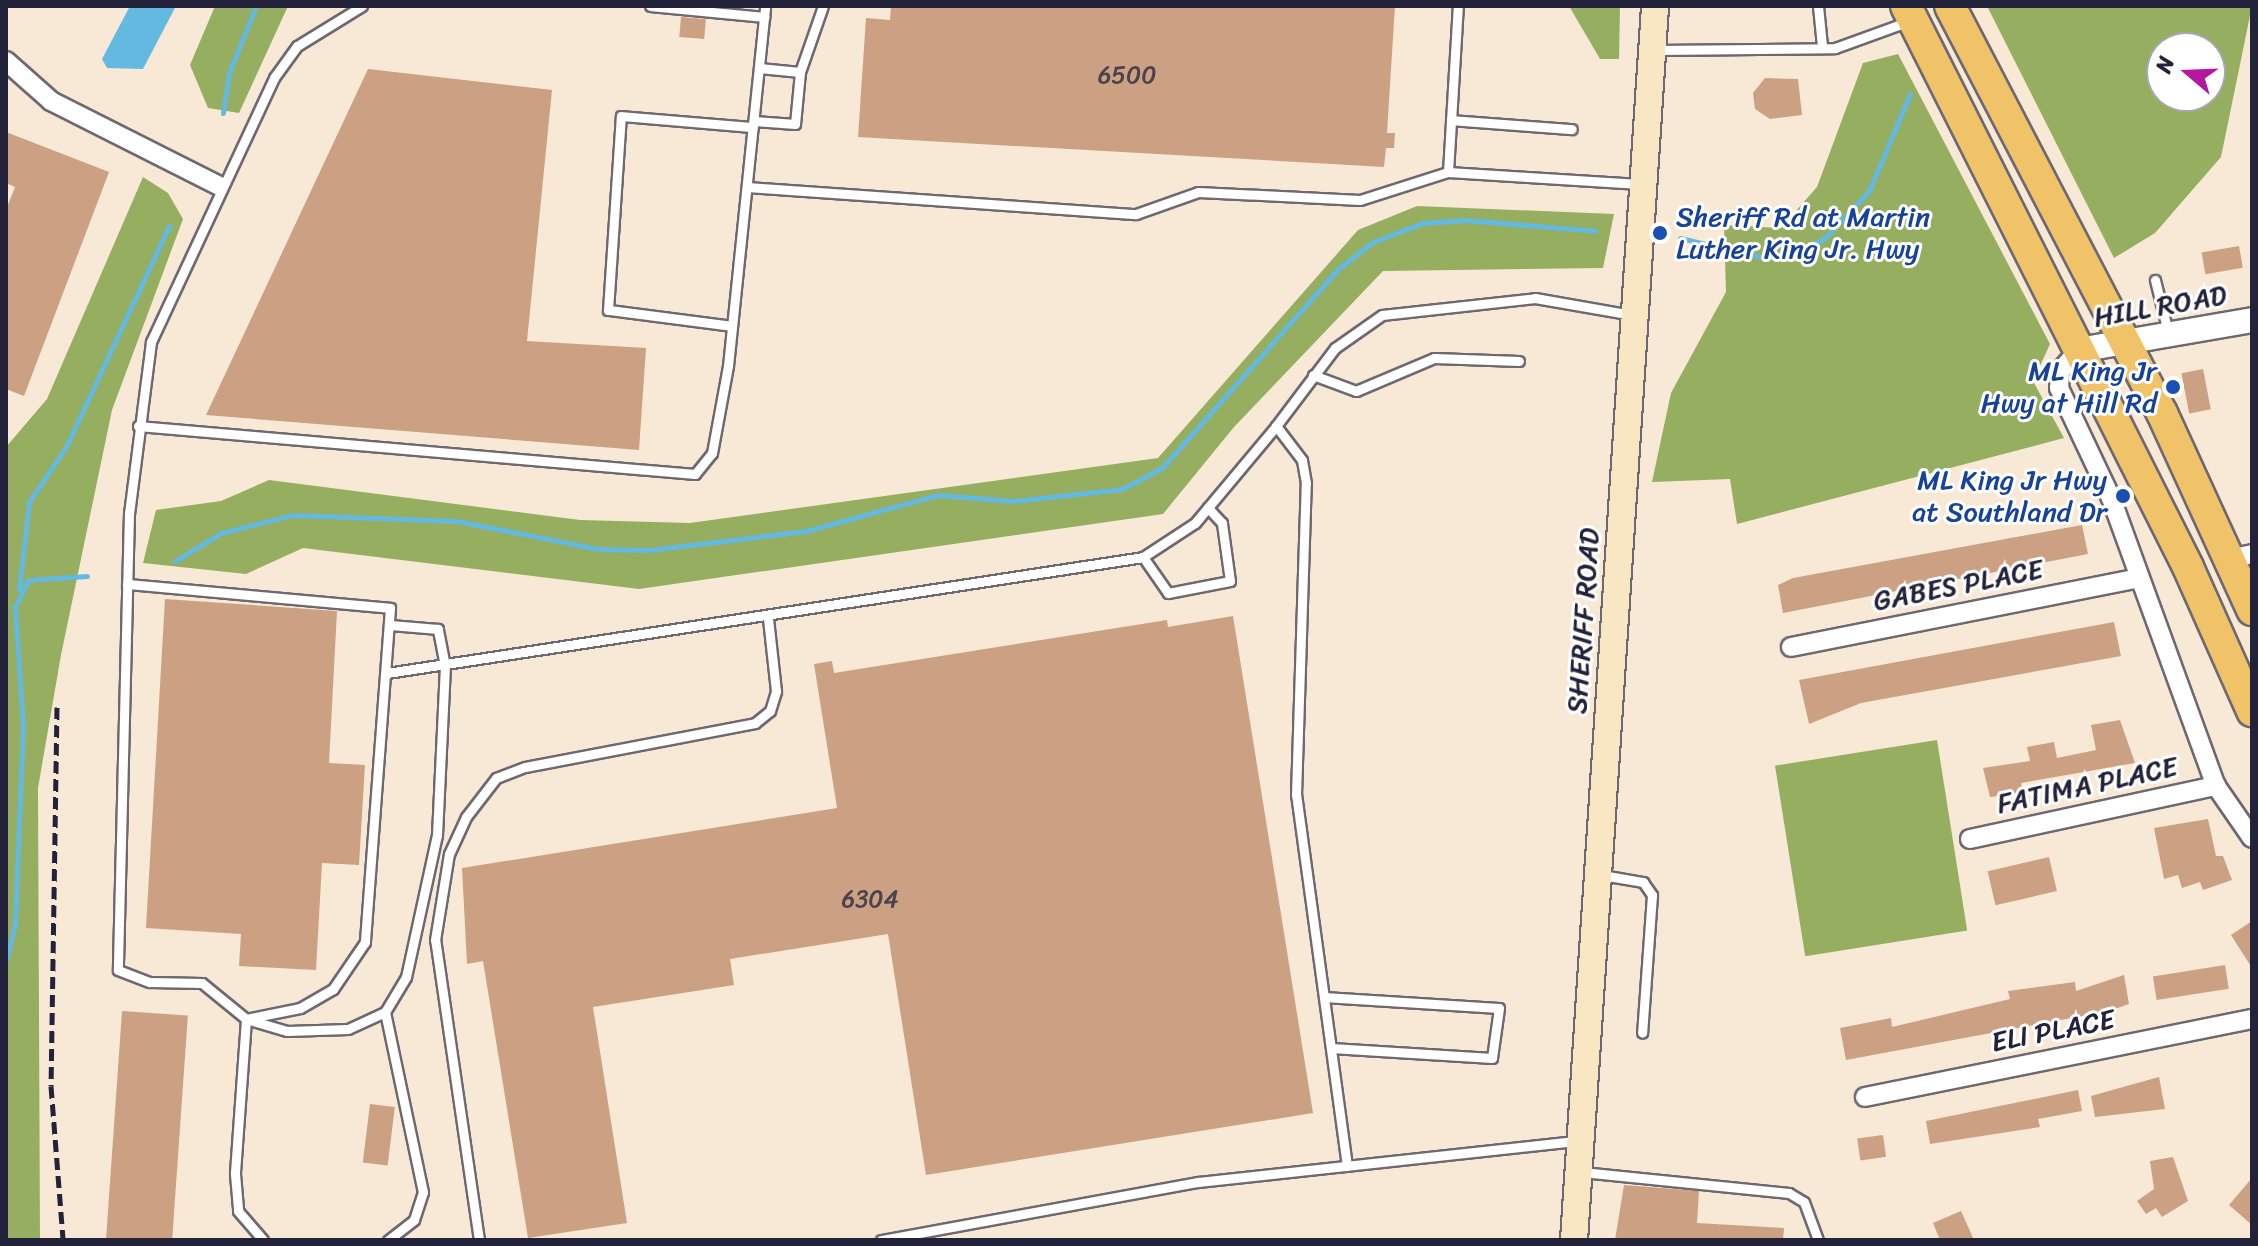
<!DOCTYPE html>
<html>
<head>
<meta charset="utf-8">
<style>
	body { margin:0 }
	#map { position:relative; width:2258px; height:1246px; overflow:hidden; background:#f8e9d6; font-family:Sriracha,sans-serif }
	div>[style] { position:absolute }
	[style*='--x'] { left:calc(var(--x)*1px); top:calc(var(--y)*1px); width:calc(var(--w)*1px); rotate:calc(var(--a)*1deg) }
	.forest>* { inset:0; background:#96ae60; transform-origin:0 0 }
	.water>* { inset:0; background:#64b9e0 }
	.stream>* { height:5px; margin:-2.5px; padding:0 2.5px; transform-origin:2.5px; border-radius:2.5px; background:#64b9e0 }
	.building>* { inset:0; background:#cba083; transform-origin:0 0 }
	.roads { filter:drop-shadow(2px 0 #6d6871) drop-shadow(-2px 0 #6d6871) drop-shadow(0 2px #6d6871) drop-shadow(0 -2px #6d6871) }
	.service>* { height:9px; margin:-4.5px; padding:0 4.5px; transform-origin:4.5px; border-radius:4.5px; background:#fff }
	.minor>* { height:18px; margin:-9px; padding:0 9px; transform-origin:9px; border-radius:9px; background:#fff }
	.tertiary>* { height:24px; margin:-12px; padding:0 12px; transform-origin:12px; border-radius:12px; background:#fff }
	.secondary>* { height:26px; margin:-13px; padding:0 13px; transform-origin:13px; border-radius:13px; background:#f9e7c3 }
	.primary>* { height:30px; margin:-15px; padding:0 15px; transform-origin:15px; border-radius:15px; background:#f1c369 }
	.rail>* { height:5px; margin-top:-2.5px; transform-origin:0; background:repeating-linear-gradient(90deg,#22223b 0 12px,transparent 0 18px) }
	.dots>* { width:22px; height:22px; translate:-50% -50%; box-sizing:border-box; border:4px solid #fff; border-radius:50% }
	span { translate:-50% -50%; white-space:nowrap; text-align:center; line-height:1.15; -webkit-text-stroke:6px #fff; paint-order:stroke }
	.number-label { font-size:24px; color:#4c424d }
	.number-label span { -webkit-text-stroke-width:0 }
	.transit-label { font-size:28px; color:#164399 }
	.left { translate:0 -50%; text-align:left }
	.right { translate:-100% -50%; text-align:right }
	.street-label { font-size:28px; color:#22223b }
	.frame { position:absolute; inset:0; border:8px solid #22223b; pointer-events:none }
	.north { position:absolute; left:2146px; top:32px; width:80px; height:80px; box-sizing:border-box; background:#fff; border:2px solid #a7a7b1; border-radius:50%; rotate:289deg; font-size:22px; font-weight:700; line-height:32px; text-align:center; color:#22223b }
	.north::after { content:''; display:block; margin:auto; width:28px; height:36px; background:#b5179e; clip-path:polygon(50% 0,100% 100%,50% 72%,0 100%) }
</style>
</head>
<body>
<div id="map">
	<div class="forest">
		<i style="clip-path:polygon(215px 6px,288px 6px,239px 113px,208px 108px,190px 65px)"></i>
		<i style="clip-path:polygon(1620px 6px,1619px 59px,1600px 59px,1569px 6px)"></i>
		<i style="clip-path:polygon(evenodd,1987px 6px,2252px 6px,2221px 157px,2155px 233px,2114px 258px,1987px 6px,2210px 48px,2210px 96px,2162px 96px,2162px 48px,2210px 48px)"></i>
		<i style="clip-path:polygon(1898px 54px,2050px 344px,2033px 381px,2064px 438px,1737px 524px,1730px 479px,1652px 482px,1671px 393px,1726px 292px,1724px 225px,1781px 228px,1817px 187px,1863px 63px)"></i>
		<i style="clip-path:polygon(143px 177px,168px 193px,183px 219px,112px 410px,61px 655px,38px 788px,40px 1240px,6px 1240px,6px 447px,47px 399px)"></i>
		<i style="clip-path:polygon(1417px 206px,1614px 214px,1603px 268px,1383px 271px,1234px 427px,1163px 514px,639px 589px,303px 548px,246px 574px,143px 563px,156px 510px,221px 501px,269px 480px,580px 520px,690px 523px,1158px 458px,1358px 230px)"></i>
		<i style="left:1937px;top:740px;width:193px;height:164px;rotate:81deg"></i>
	</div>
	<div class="water">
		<i style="clip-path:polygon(130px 6px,176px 6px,143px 69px,107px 68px,102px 59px)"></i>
	</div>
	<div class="stream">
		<i style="--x:223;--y:113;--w:40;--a:-81.5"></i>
		<i style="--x:229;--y:73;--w:72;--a:-68.1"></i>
		<i style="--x:1680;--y:238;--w:87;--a:13.2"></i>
		<i style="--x:1765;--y:258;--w:21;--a:-3"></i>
		<i style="--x:1786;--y:257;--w:43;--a:-26"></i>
		<i style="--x:1825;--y:238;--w:64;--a:-46.9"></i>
		<i style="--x:1869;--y:191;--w:105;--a:-67.1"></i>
		<i style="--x:175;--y:561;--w:54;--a:-31.3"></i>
		<i style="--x:221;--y:533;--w:73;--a:-14.2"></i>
		<i style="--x:292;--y:515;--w:165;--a:2.1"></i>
		<i style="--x:457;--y:521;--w:144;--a:11.2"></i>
		<i style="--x:598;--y:549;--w:51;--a:1.1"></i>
		<i style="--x:649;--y:550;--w:158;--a:-6.9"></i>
		<i style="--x:806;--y:531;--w:137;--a:-15.3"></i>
		<i style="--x:938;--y:495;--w:75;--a:4.6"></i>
		<i style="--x:1013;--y:501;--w:110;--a:-6.3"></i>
		<i style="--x:1122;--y:489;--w:45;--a:-27.7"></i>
		<i style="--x:1162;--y:468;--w:264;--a:-48.5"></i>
		<i style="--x:1337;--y:270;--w:46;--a:-37.9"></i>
		<i style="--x:1373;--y:242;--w:53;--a:-20.8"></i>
		<i style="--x:1423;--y:223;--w:43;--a:-4"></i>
		<i style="--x:1466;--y:220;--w:130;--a:4.8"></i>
		<i style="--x:19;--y:589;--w:88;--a:-83.4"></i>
		<i style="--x:29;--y:502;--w:66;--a:-56.1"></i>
		<i style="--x:66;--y:447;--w:244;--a:-65"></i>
		<i style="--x:6;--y:961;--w:38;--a:-76"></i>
		<i style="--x:15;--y:924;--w:199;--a:-87.7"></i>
		<i style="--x:23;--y:725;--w:118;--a:-93.9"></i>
		<i style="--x:15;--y:607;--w:30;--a:-64"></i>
		<i style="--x:28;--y:580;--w:59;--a:-3.9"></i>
	</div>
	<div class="building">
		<i style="clip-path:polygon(891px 6px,1395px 6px,1387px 133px,1395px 133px,1394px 148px,1386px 148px,1384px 167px,858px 137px,866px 18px,890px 20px)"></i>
		<i style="left:681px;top:17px;width:25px;height:20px;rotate:5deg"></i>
		<i style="clip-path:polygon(368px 69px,552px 90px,527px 341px,646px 348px,639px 450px,206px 415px)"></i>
		<i style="clip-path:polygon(1765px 78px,1798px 79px,1802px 115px,1770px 119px,1755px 109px,1753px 93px)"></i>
		<i style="clip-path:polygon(6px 132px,109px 172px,24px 396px,6px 389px,6px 210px,15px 187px,6px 183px)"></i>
		<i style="left:2239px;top:246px;width:22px;height:38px;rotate:80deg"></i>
		<i style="left:2203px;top:369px;width:41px;height:22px;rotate:79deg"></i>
		<i style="clip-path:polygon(2082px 525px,2088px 554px,1783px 613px,1778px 585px,1793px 578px)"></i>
		<i style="clip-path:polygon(165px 599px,337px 611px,329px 763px,365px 765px,359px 865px,322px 863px,316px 970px,239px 966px,241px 934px,146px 928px)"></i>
		<i style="clip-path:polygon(1233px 616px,1313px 1113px,926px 1175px,888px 934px,730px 959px,734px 985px,593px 1007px,627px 1223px,528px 1238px,483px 961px,467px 964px,462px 868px,837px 808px,814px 664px,832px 661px,834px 673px,1167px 620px,1168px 627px)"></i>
		<i style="clip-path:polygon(2114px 622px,2121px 656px,1861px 703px,1809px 724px,1799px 680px)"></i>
		<i style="clip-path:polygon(2120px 720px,2135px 763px,2021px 783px,2023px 793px,1990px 797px,1983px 768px,2030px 761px,2027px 747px,2054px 742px,2057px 758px,2096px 750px,2091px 725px)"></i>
		<i style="clip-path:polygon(2208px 819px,2216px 856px,2223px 856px,2232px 880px,2203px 890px,2200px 882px,2182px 888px,2178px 875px,2164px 879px,2154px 828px)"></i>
		<i style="left:2049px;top:857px;width:35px;height:63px;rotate:77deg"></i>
		<i style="clip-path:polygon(2252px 921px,2252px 968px,2231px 935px)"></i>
		<i style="left:2225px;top:965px;width:24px;height:73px;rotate:81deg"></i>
		<i style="clip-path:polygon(2124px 975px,2129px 1004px,2109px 1011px,1846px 1060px,1840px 1028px,1891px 1018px,1892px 1027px,2010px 999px,2008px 991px,2075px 982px,2076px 991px)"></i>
		<i style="left:122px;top:1011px;width:66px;height:230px;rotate:4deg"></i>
		<i style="clip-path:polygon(2159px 1077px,2165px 1109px,2095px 1117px,2091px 1096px)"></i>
		<i style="clip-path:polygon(2078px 1090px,2082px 1111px,2038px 1119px,2040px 1127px,1930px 1144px,1926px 1121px)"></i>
		<i style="left:370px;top:1104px;width:25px;height:59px;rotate:7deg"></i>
		<i style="left:1883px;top:1135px;width:22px;height:26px;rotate:82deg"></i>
		<i style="clip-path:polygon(2173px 1157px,2188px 1201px,2162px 1217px,2156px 1208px,2146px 1214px,2137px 1201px,2154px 1189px,2150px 1161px)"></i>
		<i style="clip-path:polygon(2252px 1178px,2252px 1225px,2229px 1205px)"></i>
		<i style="clip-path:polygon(1624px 1185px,1699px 1191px,1697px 1223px,1784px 1228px,1783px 1240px,1615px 1240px)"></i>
		<i style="clip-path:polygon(1961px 1211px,1974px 1240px,1940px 1240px,1933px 1223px)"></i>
	</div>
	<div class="roads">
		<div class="service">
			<i style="--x:362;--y:6;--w:76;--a:148.4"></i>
			<i style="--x:297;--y:46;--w:39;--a:126"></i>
			<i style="--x:274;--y:78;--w:291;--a:115"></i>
			<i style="--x:151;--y:342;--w:172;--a:97.3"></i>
			<i style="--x:129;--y:513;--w:457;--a:91.4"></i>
			<i style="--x:118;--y:970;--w:34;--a:21"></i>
			<i style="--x:150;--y:982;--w:52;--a:1.1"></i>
			<i style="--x:202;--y:983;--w:57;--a:39.3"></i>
			<i style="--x:246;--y:1019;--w:43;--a:16.3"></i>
			<i style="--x:287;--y:1031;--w:61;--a:-1.9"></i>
			<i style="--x:348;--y:1029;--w:41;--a:-24.7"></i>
			<i style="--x:385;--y:1012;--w:41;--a:-59"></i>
			<i style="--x:406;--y:977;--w:145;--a:-77.7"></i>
			<i style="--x:437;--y:835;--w:169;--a:-87.3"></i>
			<i style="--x:445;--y:666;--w:38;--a:-101"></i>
			<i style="--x:438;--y:629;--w:48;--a:-175.2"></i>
			<i style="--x:650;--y:6;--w:115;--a:5.5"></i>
			<i style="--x:1818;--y:6;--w:40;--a:84.3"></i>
			<i style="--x:1656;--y:50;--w:179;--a:-0.6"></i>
			<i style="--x:1835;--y:48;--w:77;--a:-19.9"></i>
			<i style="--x:800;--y:72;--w:70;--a:-70.8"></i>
			<i style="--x:1451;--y:120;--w:121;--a:4.3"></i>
			<i style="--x:754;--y:121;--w:41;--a:4.2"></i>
			<i style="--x:795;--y:124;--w:52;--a:-84.5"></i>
			<i style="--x:800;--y:72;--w:41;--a:-174.4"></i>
			<i style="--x:1448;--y:172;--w:166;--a:-86.6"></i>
			<i style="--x:747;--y:187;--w:390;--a:4"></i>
			<i style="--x:1136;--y:214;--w:66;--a:-19.5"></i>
			<i style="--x:1198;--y:192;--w:162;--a:2.8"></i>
			<i style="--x:1360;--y:200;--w:92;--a:-17.7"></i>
			<i style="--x:1448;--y:172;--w:192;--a:3.6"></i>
			<i style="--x:2155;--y:280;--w:54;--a:76"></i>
			<i style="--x:732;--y:326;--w:125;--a:-172.6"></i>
			<i style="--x:608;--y:310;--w:194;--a:-86.2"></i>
			<i style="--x:621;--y:116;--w:132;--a:4.8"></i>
			<i style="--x:1313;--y:375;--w:46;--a:20.4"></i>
			<i style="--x:1356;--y:391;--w:85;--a:-22.9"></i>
			<i style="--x:1434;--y:358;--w:85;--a:2"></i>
			<i style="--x:138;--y:426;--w:559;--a:4.93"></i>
			<i style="--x:695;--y:474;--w:27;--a:-51"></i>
			<i style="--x:712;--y:453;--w:88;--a:-79.6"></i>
			<i style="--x:728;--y:366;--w:362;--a:-84.1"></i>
			<i style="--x:1143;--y:557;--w:44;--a:55.2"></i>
			<i style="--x:1168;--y:593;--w:63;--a:-11"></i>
			<i style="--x:1230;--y:581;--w:59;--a:-97.9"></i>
			<i style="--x:1222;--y:523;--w:21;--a:-133"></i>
			<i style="--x:127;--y:584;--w:264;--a:5.2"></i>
			<i style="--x:390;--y:608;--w:335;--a:94.3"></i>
			<i style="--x:365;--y:942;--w:57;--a:124.2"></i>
			<i style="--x:333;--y:989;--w:38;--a:150"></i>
			<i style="--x:300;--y:1008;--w:55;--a:168.5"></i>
			<i style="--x:246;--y:1019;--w:155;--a:94.1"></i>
			<i style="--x:235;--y:1174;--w:37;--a:85"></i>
			<i style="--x:238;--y:1211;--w:38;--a:49"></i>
			<i style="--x:387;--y:673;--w:765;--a:-8.72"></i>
			<i style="--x:1143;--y:557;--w:62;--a:-33.2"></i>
			<i style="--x:1195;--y:523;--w:126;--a:-50.1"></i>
			<i style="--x:1602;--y:875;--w:42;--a:9.7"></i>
			<i style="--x:1643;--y:882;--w:16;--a:55"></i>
			<i style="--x:1652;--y:895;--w:138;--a:94.1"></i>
			<i style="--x:1324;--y:997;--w:175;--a:3.6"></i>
			<i style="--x:1499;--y:1008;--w:50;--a:98"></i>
			<i style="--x:1492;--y:1058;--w:161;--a:-176.4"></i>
			<i style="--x:385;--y:1012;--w:184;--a:78.1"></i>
			<i style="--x:423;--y:1192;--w:29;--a:108"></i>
			<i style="--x:414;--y:1220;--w:33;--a:142"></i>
			<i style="--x:1347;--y:1166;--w:374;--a:-97.8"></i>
			<i style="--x:1296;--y:795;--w:312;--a:-88.2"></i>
			<i style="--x:1306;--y:483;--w:23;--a:-100"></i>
			<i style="--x:1302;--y:460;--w:43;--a:-127.4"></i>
			<i style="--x:1276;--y:426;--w:98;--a:-52.9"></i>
			<i style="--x:1335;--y:348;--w:57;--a:-35.1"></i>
			<i style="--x:1382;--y:315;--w:154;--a:-6.3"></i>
			<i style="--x:1535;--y:298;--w:98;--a:9.9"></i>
			<i style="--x:1582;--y:1172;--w:208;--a:5.8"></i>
			<i style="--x:1789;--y:1193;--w:17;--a:31"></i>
			<i style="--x:1804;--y:1202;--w:40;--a:69.8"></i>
			<i style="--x:479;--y:1240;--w:303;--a:-98.3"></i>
			<i style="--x:435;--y:940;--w:87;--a:-80.8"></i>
			<i style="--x:449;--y:854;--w:41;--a:-65.3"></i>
			<i style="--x:466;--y:817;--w:49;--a:-52.4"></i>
			<i style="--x:496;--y:778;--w:31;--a:-21"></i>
			<i style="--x:525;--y:767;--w:234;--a:-10.8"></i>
			<i style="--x:755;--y:723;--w:19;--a:-39"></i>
			<i style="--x:770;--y:711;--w:21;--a:-73"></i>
			<i style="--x:776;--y:691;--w:72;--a:-96.3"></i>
			<i style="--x:881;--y:1240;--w:322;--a:-10.4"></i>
			<i style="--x:1198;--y:1182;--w:382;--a:-6.2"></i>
		</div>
		<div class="minor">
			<i style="--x:6;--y:61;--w:60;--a:41.6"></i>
			<i style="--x:51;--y:101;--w:188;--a:26.8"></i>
			<i style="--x:2079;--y:350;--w:28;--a:132"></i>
			<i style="--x:2060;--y:371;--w:17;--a:93"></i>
			<i style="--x:2059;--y:388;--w:122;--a:64.7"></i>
			<i style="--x:2111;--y:498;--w:307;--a:70"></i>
			<i style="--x:2216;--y:786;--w:63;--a:55.3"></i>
			<i style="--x:2229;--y:559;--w:24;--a:-12"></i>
			<i style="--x:1791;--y:647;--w:352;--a:-11.2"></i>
			<i style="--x:1970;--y:839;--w:252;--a:-12.2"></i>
			<i style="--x:1865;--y:1097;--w:395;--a:-11.4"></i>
		</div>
		<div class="tertiary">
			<i style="--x:2079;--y:350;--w:176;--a:-9.8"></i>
		</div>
		<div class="secondary">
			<i style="--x:1574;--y:1240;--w:1237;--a:-86.24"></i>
		</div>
		<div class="primary">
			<i style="--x:1906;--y:6;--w:628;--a:63.31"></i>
			<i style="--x:2188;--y:567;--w:158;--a:66"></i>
			<i style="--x:1950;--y:6;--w:459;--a:62.5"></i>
			<i style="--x:2162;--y:413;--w:217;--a:65.4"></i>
		</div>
	</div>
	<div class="rail">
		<i style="--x:57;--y:707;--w:379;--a:90.9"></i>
		<i style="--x:51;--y:1086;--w:154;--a:85.5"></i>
	</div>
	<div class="dots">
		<i style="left:1660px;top:233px;background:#1a4fb4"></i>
		<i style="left:2173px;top:387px;background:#1a4fb4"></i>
		<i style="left:2123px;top:496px;background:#1a4fb4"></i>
	</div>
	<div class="number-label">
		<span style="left:1127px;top:76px">6500</span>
		<span style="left:870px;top:900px">6304</span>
	</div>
	<div class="transit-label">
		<span class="left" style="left:1676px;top:233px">Sheriff Rd at Martin<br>Luther King Jr. Hwy</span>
		<span class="right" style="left:2157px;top:387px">ML King Jr<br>Hwy at Hill Rd</span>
		<span class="right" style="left:2107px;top:496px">ML King Jr Hwy<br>at Southland Dr</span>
	</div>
	<div class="street-label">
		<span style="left:2160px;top:306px;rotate:-10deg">HILL ROAD</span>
		<span style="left:1958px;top:585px;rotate:-11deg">GABES PLACE</span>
		<span style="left:1583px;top:621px;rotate:-86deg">SHERIFF ROAD</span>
		<span style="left:2087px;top:785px;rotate:-12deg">FATIMA PLACE</span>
		<span style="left:2053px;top:1031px;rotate:-11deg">ELI PLACE</span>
	</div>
	<div class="frame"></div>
	<div class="north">N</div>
</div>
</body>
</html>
